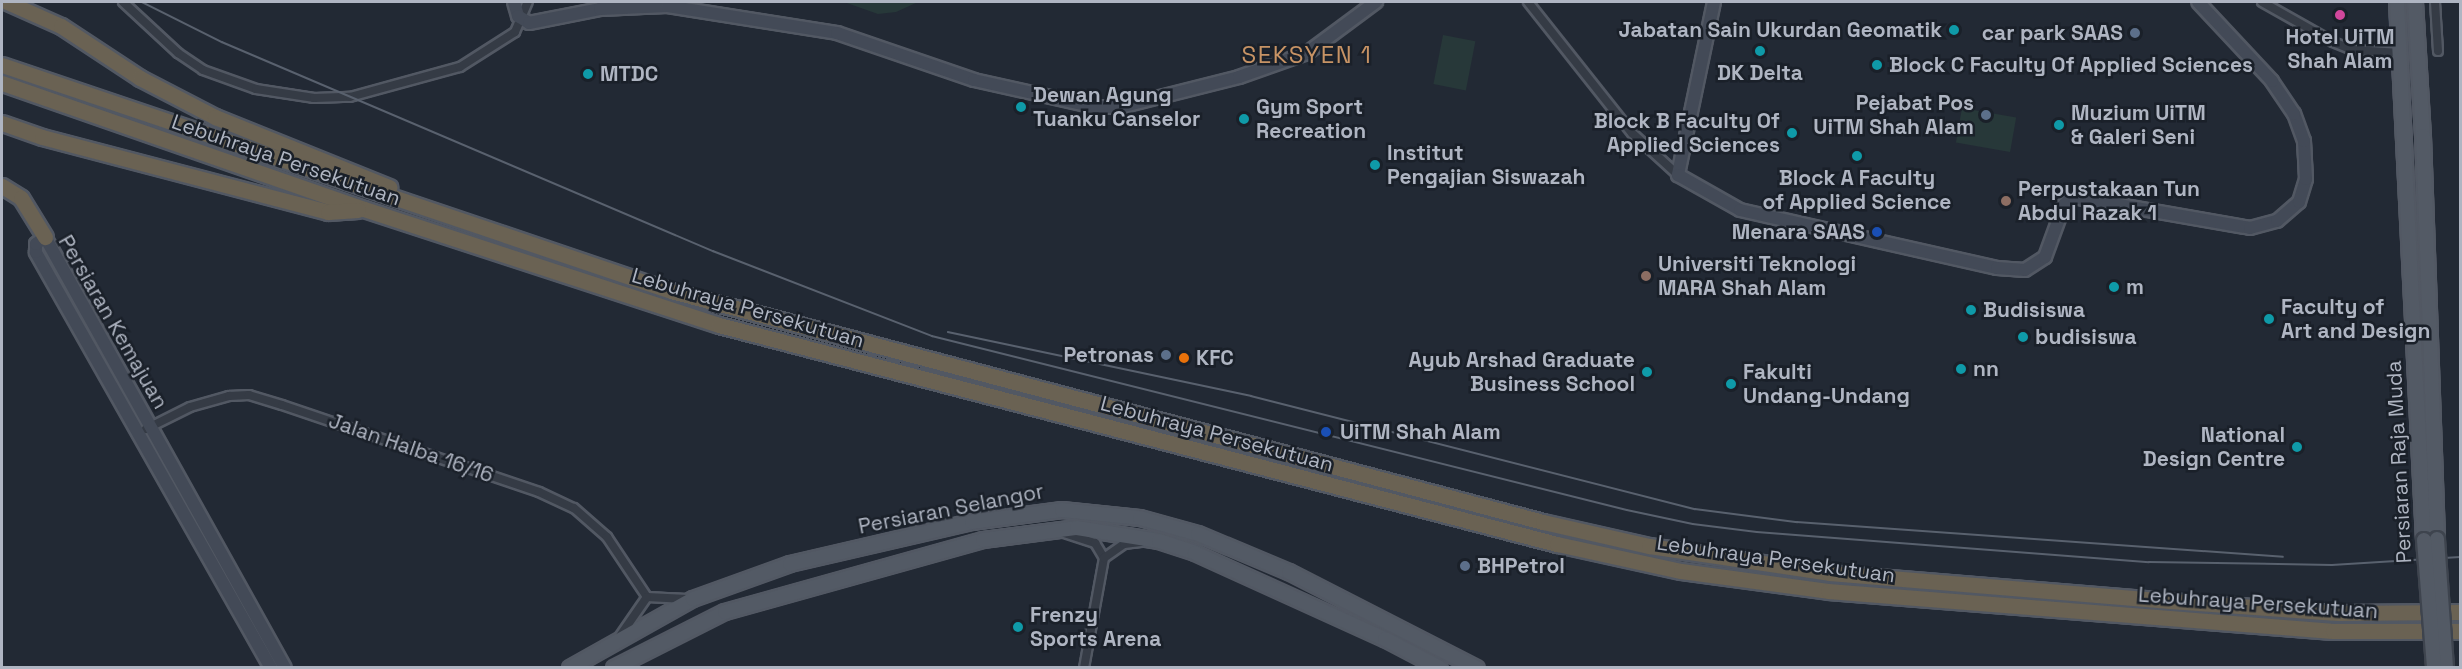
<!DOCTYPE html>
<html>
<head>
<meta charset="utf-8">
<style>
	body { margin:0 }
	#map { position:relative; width:2462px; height:669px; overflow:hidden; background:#222934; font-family:"Space Grotesk",sans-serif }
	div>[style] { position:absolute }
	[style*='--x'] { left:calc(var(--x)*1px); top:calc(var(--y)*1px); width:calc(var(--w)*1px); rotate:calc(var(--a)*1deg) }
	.green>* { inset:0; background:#273839; transform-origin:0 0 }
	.stream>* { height:2px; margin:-1px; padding:0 1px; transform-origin:1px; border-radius:1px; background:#39465c }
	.roads { filter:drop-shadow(2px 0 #525863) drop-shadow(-2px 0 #525863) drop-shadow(0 2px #525863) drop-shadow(0 -2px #525863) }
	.street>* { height:8px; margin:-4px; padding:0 4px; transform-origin:4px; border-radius:4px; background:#353b45 }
	.secondary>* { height:12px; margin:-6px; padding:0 6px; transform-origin:6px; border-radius:6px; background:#434a57 }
	.primary>* { height:14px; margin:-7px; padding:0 7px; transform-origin:7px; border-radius:7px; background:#535a65 }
	.highway>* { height:15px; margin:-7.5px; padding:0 7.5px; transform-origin:7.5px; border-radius:7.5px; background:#6a6253 }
	.tram>* { height:1.5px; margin:-0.75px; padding:0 0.75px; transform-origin:0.75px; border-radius:0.75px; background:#59616e }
	.bridges { filter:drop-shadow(2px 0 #3e444e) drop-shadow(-2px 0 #3e444e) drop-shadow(0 2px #3e444e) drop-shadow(0 -2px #3e444e) }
	.primary-bridge>* { height:14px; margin:-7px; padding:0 7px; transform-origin:7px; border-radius:7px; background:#535a65 }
	.dots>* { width:16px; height:16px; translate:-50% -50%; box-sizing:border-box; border:3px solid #1a2029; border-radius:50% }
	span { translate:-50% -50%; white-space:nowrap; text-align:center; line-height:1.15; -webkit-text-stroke:5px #1a2029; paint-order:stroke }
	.poi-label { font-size:21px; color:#afb5c2; font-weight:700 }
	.right { translate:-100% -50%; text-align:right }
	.left { translate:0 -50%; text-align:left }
	.street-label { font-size:21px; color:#afb5c2 }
	.quarter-label { font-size:24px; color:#c79365; letter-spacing:1.5px }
	.frame { position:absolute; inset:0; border:3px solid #afb5c2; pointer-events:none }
</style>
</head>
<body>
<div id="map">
	<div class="green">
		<i style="clip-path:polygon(844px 2px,918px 2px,896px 12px,878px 14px)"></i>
		<i style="left:1443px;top:35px;width:33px;height:50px;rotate:11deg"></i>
		<i style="left:1962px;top:108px;width:55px;height:35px;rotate:10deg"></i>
	</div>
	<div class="stream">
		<i style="--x:2389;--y:2;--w:27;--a:88"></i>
	</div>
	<div class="roads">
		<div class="street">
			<i style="--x:123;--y:2;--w:75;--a:42.8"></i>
			<i style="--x:178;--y:53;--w:30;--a:34"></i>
			<i style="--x:203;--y:70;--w:56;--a:19.7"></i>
			<i style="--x:256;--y:89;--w:59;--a:8.8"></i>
			<i style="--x:314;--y:98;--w:36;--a:-2"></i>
			<i style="--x:350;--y:97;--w:114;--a:-15.3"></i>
			<i style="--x:460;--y:67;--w:65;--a:-32.5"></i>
			<i style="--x:515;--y:32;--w:33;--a:-67"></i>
			<i style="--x:1528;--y:2;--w:167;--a:51.6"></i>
			<i style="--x:1632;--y:133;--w:62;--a:42.4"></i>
			<i style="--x:2262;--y:2;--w:81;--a:29.4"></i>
			<i style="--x:2333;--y:42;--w:22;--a:22"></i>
			<i style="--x:2353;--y:50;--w:47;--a:3.7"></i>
			<i style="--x:2435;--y:2;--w:49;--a:86.5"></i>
			<i style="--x:146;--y:429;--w:49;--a:-26.6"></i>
			<i style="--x:190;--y:407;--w:41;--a:-15.8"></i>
			<i style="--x:229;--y:396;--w:20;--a:-3"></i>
			<i style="--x:249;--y:395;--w:34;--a:17"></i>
			<i style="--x:282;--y:405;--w:271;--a:18.7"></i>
			<i style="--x:539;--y:492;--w:38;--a:25"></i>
			<i style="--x:574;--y:508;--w:44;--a:41.3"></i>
			<i style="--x:607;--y:537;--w:72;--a:56.3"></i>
			<i style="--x:647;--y:597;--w:40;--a:2.9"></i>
			<i style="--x:1064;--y:533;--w:33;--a:18"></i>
			<i style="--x:1095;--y:543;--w:17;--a:59"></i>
			<i style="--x:620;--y:636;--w:47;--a:-55.3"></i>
			<i style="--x:1084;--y:668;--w:112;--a:-79.7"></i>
			<i style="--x:1104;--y:558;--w:24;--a:-35"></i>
			<i style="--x:1124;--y:544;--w:17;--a:-7"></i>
		</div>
		<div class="secondary">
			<i style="--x:514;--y:2;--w:15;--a:74"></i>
			<i style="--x:518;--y:16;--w:13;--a:32"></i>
			<i style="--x:529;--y:23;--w:72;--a:-11.2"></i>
			<i style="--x:600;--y:9;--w:67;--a:-2.6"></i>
			<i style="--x:667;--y:6;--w:172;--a:9"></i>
			<i style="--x:837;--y:33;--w:145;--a:18.9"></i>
			<i style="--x:974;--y:80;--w:125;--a:12.5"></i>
			<i style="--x:1096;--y:107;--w:24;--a:0"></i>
			<i style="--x:1120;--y:107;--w:123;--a:-14.1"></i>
			<i style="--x:1239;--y:77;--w:72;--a:-19.4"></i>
			<i style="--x:1307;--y:53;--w:86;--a:-36.5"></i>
			<i style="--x:1714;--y:2;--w:177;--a:101.8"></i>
			<i style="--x:1678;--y:175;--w:71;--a:29.4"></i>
			<i style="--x:1740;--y:210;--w:263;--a:12.7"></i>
			<i style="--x:1997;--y:268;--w:28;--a:4"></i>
			<i style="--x:2025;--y:270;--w:24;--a:-33"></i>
			<i style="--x:2045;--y:257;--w:55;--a:-69.9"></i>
			<i style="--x:2064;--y:205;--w:12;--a:-42"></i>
			<i style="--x:2073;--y:197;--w:180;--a:9.9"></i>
			<i style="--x:2250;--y:228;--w:28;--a:-15"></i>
			<i style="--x:2277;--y:221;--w:29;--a:-41"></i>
			<i style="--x:2299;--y:202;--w:24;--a:-73"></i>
			<i style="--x:2306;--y:179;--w:38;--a:-93"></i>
			<i style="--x:2304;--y:141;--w:29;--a:-110"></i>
			<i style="--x:2294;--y:114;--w:40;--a:-124"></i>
			<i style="--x:2272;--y:81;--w:108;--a:-133.1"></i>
			<i style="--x:271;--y:668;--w:478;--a:-119.5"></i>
			<i style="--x:36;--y:252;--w:8;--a:-90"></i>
			<i style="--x:36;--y:244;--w:11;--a:-38"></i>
			<i style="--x:45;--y:237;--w:493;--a:60.9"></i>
		</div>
		<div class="primary">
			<i style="--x:2397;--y:2;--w:539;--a:87.13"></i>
			<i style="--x:2415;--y:2;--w:134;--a:86.6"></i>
			<i style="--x:2423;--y:136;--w:403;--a:88"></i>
			<i style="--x:570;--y:668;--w:141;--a:-29.3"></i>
			<i style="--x:693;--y:599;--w:103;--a:-19.8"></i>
			<i style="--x:790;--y:564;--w:187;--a:-13"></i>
			<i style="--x:972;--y:522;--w:91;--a:-7.6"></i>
			<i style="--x:1062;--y:510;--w:78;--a:5.9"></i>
			<i style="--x:1140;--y:518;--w:60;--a:15.4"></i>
			<i style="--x:1198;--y:534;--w:99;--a:22.7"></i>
			<i style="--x:1289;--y:572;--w:211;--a:27.1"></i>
			<i style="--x:614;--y:668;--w:124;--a:-26.8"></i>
			<i style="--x:725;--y:612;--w:268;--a:-15.6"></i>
			<i style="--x:983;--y:540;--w:95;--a:-7.3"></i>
			<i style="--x:1077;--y:528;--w:83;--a:9"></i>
			<i style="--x:1159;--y:541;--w:38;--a:18"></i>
			<i style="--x:1195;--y:553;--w:209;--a:24.4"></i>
			<i style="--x:1385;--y:639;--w:62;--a:27.8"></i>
		</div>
		<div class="highway">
			<i style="--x:7;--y:2;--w:59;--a:24"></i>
			<i style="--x:61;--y:26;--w:95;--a:33.4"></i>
			<i style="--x:140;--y:78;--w:85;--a:27.5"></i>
			<i style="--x:215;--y:117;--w:188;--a:21.9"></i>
			<i style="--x:2;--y:65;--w:706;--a:18.67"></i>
			<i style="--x:671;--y:291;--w:902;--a:14.84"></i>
			<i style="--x:1543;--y:522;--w:109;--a:12.8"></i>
			<i style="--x:1649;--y:546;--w:182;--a:8.5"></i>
			<i style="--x:1829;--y:573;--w:342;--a:4.7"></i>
			<i style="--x:2170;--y:601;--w:168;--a:4.1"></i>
			<i style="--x:2338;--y:613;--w:122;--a:-0.5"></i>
			<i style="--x:2;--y:83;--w:383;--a:19.2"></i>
			<i style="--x:364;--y:209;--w:373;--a:18.1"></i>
			<i style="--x:719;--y:325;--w:866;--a:14.65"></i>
			<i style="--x:1557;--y:544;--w:127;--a:12.3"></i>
			<i style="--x:1681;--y:571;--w:148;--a:7.7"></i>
			<i style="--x:1828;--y:591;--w:507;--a:4.53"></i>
			<i style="--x:2333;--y:631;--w:127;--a:0"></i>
			<i style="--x:2;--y:123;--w:42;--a:19.3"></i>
			<i style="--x:42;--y:137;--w:296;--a:14.7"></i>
			<i style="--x:328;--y:212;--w:30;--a:-4"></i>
			<i style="--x:2;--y:186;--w:22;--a:32"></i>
			<i style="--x:21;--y:198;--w:46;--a:58.4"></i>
		</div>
	</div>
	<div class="tram">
		<i style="--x:142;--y:2;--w:89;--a:26.6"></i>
		<i style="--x:222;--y:42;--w:534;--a:23.06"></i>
		<i style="--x:713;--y:251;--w:235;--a:21.2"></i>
		<i style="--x:932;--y:336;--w:716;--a:14.06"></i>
		<i style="--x:1627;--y:510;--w:67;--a:12"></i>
		<i style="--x:1693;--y:524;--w:64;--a:7.1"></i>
		<i style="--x:1757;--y:532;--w:393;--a:4.4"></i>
		<i style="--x:2149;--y:562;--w:183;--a:0.9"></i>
		<i style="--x:2332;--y:565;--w:128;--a:-3.6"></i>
		<i style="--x:948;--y:332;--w:310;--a:11.9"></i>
		<i style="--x:1251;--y:396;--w:458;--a:14.3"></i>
		<i style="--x:1695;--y:509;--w:103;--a:7.3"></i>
		<i style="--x:1797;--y:522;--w:487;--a:4.1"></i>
	</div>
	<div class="bridges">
		<div class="primary-bridge">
			<i style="--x:2437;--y:539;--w:129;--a:86"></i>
			<i style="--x:2424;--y:540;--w:128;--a:85.5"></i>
		</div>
	</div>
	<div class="dots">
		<i style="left:2340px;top:15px;background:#d1479c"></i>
		<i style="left:1954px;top:30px;background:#0f9aa8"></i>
		<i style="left:2135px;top:33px;background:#5c6f8a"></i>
		<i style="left:1760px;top:51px;background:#0f9aa8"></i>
		<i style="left:1877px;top:65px;background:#0f9aa8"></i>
		<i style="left:588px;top:74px;background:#0f9aa8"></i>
		<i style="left:1021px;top:107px;background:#0f9aa8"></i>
		<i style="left:1986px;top:115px;background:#5c6f8a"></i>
		<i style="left:1244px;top:119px;background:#0f9aa8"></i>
		<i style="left:2059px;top:125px;background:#0f9aa8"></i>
		<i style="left:1792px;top:133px;background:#0f9aa8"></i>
		<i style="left:1857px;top:156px;background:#0f9aa8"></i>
		<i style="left:1375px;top:165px;background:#0f9aa8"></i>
		<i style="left:2006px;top:201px;background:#8d6e63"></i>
		<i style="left:1877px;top:232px;background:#1a4fb4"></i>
		<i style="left:1646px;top:276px;background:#8d6e63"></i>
		<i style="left:2114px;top:287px;background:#0f9aa8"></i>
		<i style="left:1971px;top:310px;background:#0f9aa8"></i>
		<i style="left:2269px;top:319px;background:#0f9aa8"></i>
		<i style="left:2023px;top:337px;background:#0f9aa8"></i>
		<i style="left:1166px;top:355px;background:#5c6f8a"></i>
		<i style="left:1184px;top:358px;background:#e8710a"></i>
		<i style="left:1961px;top:369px;background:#0f9aa8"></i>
		<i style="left:1647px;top:372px;background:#0f9aa8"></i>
		<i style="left:1731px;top:384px;background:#0f9aa8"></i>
		<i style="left:1326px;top:432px;background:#1a4fb4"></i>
		<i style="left:2297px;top:447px;background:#0f9aa8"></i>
		<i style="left:1465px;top:566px;background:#5c6f8a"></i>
		<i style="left:1018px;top:627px;background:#0f9aa8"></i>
	</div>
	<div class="poi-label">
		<span class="right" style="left:1942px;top:30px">Jabatan Sain Ukurdan Geomatik</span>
		<span class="right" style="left:2123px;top:33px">car park SAAS</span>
		<span style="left:2340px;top:49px">Hotel UiTM<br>Shah Alam</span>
		<span class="left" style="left:1889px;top:65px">Block C Faculty Of Applied Sciences</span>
		<span style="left:1760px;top:73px">DK Delta</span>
		<span class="left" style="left:600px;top:74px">MTDC</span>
		<span class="left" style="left:1033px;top:107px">Dewan Agung<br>Tuanku Canselor</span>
		<span class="right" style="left:1974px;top:115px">Pejabat Pos<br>UiTM Shah Alam</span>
		<span class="left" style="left:1256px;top:119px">Gym Sport<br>Recreation</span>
		<span class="left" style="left:2071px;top:125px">Muzium UiTM<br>&amp; Galeri Seni</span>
		<span class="right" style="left:1780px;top:133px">Block B Faculty Of<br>Applied Sciences</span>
		<span class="left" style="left:1387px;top:165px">Institut<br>Pengajian Siswazah</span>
		<span style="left:1857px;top:190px">Block A Faculty<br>of Applied Science</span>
		<span class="left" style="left:2018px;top:201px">Perpustakaan Tun<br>Abdul Razak 1</span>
		<span class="right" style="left:1865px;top:232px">Menara SAAS</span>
		<span class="left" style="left:1658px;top:276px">Universiti Teknologi<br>MARA Shah Alam</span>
		<span class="left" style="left:2126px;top:287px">m</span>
		<span class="left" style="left:2281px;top:319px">Faculty of<br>Art and Design</span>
		<span class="left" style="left:1983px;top:310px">Budisiswa</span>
		<span class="left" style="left:2035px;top:337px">budisiswa</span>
		<span class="right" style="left:1154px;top:355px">Petronas</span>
		<span class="left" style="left:1196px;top:358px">KFC</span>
		<span class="right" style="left:1635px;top:372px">Ayub Arshad Graduate<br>Business School</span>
		<span class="left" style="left:1973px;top:369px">nn</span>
		<span class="left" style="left:1743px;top:384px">Fakulti<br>Undang-Undang</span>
		<span class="left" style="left:1340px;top:432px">UiTM Shah Alam</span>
		<span class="right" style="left:2285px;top:447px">National<br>Design Centre</span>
		<span class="left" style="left:1477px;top:566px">BHPetrol</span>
		<span class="left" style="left:1030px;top:627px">Frenzy<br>Sports Arena</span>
	</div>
	<div class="street-label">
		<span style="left:286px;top:160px;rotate:19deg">Lebuhraya Persekutuan</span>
		<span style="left:748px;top:308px;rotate:16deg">Lebuhraya Persekutuan</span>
		<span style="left:113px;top:322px;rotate:60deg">Persiaran Kemajuan</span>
		<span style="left:1217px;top:434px;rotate:15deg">Lebuhraya Persekutuan</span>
		<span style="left:411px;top:448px;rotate:19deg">Jalan Halba 16/16</span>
		<span style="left:2399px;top:462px;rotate:-93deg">Persiaran Raja Muda</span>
		<span style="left:951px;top:509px;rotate:-11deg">Persiaran Selangor</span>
		<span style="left:1776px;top:559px;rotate:8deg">Lebuhraya Persekutuan</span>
		<span style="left:2258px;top:603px;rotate:4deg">Lebuhraya Persekutuan</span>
	</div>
	<div class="quarter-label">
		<span style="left:1307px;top:55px">SEKSYEN 1</span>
	</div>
	<div class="frame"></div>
</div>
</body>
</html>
